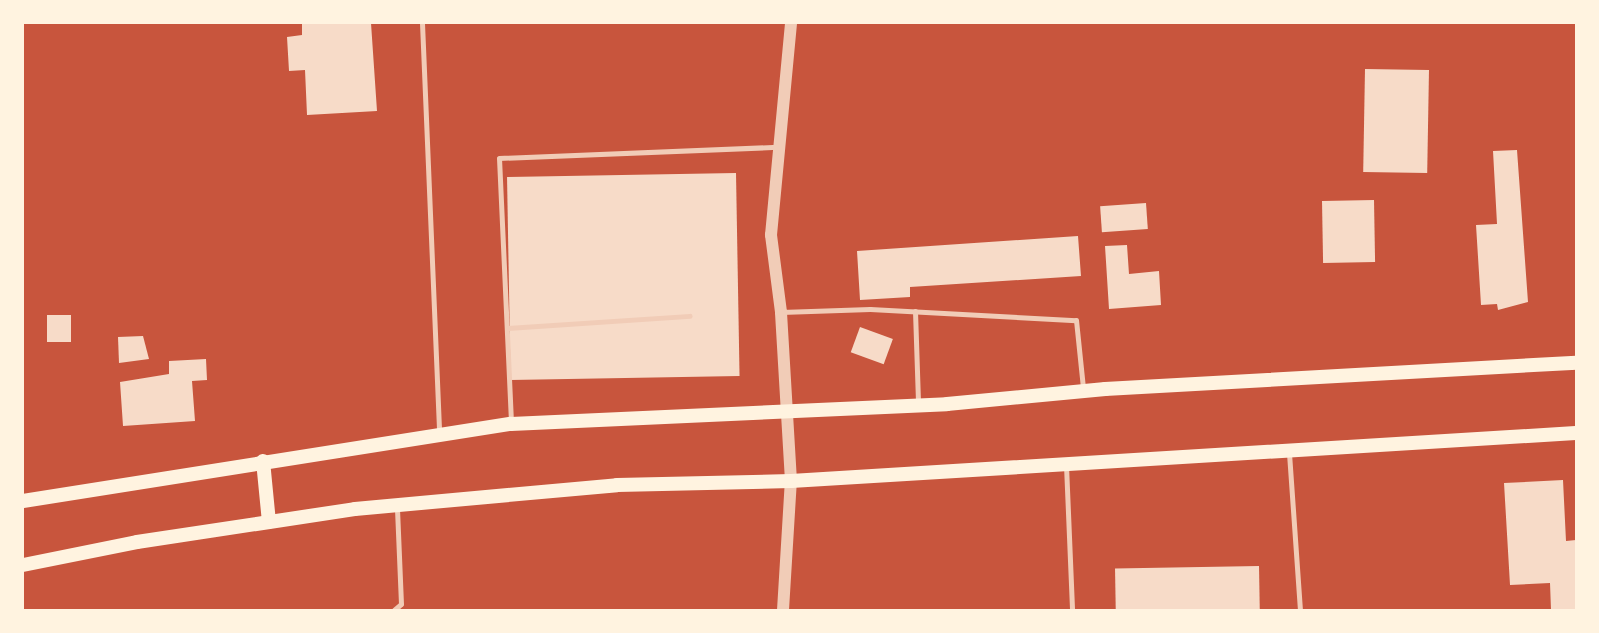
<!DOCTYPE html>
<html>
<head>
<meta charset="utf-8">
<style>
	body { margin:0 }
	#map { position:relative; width:1599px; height:633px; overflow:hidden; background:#c8553d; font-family:"Nunito Sans",sans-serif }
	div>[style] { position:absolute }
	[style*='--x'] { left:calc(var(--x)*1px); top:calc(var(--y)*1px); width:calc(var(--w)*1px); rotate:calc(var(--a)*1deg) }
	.building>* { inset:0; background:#f7dbc8; transform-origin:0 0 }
	.service>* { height:5px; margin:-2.5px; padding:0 2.5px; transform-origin:2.5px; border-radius:2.5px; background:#f1ccb7 }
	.tertiary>* { height:12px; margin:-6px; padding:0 6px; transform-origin:6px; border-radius:6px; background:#f1ccb7 }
	.secondary>* { height:14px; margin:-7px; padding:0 7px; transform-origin:7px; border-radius:7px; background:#fff3e0 }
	span { translate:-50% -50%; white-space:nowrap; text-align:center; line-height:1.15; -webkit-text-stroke:5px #fff3e0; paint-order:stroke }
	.frame { position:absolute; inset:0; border:24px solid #fff3e0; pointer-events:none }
</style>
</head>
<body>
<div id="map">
	<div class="building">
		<i style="clip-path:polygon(302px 23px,371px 23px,377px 111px,307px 115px,305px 70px,289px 71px,287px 37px,302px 35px)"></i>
		<i style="left:1365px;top:69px;width:64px;height:103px;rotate:1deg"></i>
		<i style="clip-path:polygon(1517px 150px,1528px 302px,1498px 310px,1497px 304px,1481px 305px,1476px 225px,1497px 224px,1493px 151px)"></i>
		<i style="left:736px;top:173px;width:203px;height:229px;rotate:89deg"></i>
		<i style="left:1374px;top:200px;width:62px;height:52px;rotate:89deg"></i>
		<i style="left:1146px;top:203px;width:26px;height:46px;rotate:86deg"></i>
		<i style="clip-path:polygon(1078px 236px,1081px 276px,910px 287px,910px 297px,860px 300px,857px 251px)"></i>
		<i style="clip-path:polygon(1127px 245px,1129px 274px,1159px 271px,1161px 305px,1109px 309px,1105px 246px)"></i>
		<i style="left:47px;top:315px;width:24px;height:27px"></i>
		<i style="left:860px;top:327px;width:35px;height:27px;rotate:20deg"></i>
		<i style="clip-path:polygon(143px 336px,149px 359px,119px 363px,118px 337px)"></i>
		<i style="clip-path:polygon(206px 359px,207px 380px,192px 381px,195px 421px,123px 426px,120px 382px,169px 374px,169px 361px)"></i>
		<i style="clip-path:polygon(1563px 480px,1566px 541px,1576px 540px,1576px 610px,1551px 610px,1550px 583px,1510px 585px,1504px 483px)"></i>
		<i style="left:1259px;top:566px;width:44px;height:144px;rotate:89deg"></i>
	</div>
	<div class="service">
		<i style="--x:422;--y:23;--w:412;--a:87.6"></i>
		<i style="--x:915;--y:311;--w:92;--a:88.1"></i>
		<i style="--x:781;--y:312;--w:89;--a:-1.9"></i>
		<i style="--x:870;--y:309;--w:206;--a:3.1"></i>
		<i style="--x:1076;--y:320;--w:68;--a:84.1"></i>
		<i style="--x:507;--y:328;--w:183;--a:-3.8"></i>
		<i style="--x:511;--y:422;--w:264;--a:-92.6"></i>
		<i style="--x:499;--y:158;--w:279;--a:-2.3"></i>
		<i style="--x:1289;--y:453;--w:157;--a:86"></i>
		<i style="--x:1066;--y:465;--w:145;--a:87.6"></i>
		<i style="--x:394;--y:610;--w:9;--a:-41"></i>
		<i style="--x:401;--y:604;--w:96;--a:-92.4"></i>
	</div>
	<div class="tertiary">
		<i style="--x:783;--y:610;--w:129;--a:-86.5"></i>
		<i style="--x:791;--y:481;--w:169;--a:-93.4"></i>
		<i style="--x:781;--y:312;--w:78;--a:-97.4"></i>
		<i style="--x:771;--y:235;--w:213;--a:-84.6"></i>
	</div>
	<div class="secondary">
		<i style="--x:263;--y:461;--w:61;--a:84.4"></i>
		<i style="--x:23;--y:501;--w:494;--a:-9"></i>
		<i style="--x:511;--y:424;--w:436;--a:-2.6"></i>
		<i style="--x:947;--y:404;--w:159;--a:-5.4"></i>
		<i style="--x:1105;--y:389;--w:472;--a:-3.2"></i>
		<i style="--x:23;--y:565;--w:116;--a:-11.4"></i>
		<i style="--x:137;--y:542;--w:220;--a:-8.6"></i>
		<i style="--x:355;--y:509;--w:263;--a:-5.2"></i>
		<i style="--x:617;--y:485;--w:174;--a:-1.3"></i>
		<i style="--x:791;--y:481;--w:786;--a:-3.5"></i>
	</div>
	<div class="frame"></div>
</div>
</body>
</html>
